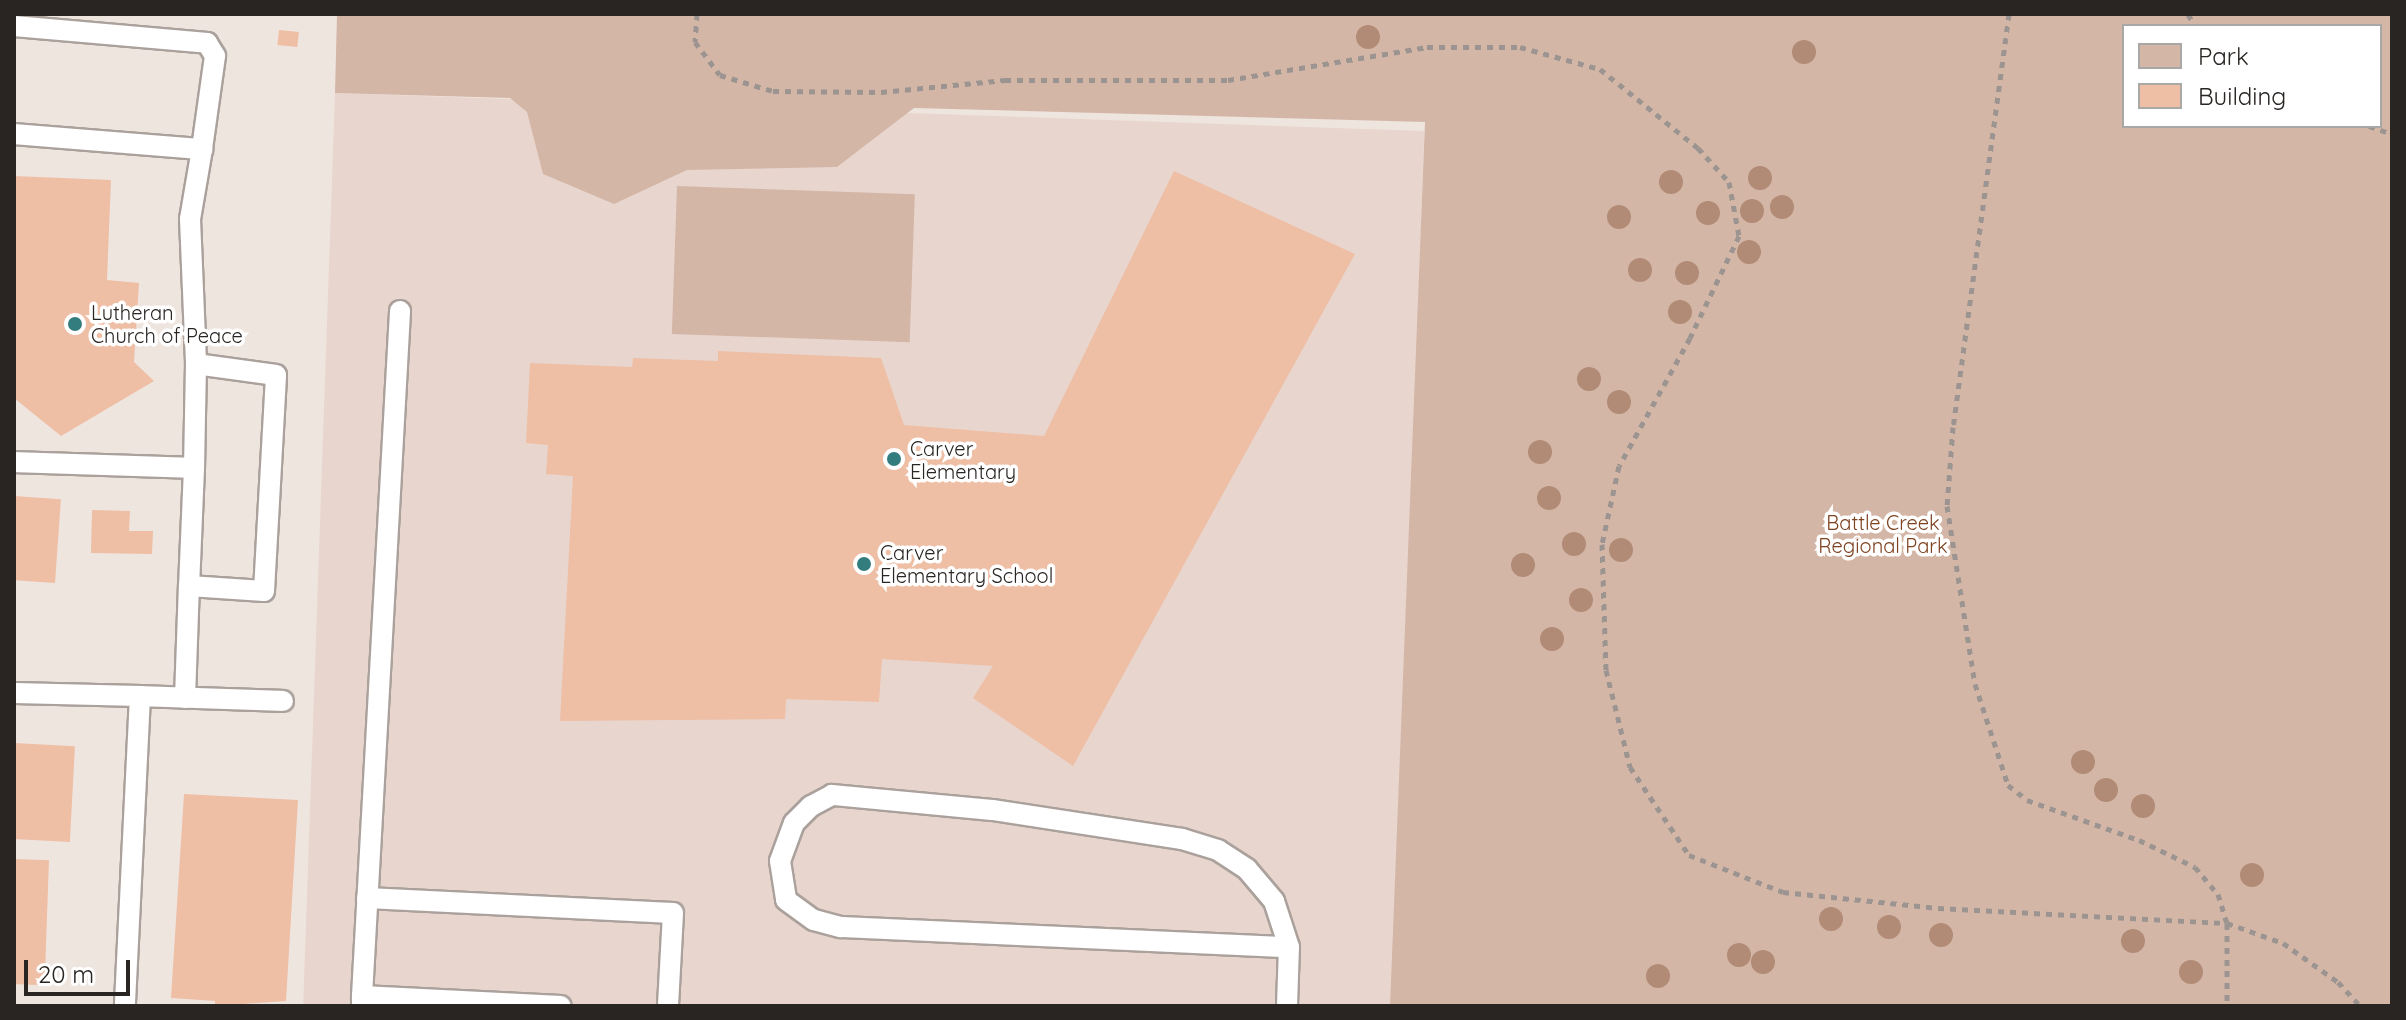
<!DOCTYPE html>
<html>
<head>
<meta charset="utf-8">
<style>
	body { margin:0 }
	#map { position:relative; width:2406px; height:1020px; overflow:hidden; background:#efe5df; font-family:Quicksand,sans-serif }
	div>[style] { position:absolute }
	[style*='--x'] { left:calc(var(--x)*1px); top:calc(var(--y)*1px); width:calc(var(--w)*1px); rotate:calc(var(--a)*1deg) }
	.built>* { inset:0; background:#e8d6ce; transform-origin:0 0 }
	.green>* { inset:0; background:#d4b6a7; transform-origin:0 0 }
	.building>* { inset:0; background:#eebea5; transform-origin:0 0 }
	.path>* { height:5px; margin-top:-2.5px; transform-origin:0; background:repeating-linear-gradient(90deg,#9c9490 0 6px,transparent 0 12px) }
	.roads { filter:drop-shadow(2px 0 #aba19c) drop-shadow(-2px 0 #aba19c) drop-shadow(0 2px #aba19c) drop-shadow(0 -2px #aba19c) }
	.service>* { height:20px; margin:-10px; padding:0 10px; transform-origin:10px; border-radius:10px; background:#fff }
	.trees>* { width:24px; height:24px; margin:-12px; border-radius:50%; background:#b18b76 }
	.dots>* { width:22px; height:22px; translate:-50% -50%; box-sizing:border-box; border:4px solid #fff; border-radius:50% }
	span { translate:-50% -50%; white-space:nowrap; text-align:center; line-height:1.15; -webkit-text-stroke:7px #fff; paint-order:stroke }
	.poi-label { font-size:20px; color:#292523 }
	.left { translate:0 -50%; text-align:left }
	.park-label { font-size:20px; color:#7e4220 }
	.frame { position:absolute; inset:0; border:16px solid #292523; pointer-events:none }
	.legend { position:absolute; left:2122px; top:24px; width:260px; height:104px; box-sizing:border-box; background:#fff; border:2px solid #a9a8a7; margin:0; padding:10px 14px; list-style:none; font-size:24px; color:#292523 }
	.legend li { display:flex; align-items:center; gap:16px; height:40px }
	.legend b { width:40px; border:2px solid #a9a8a7 }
	.scale { position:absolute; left:24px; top:960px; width:106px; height:36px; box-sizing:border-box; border:4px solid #292523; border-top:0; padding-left:10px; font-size:24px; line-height:28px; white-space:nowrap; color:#292523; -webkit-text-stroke:6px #fff; paint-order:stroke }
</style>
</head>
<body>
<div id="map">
	<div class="built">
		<i style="left:335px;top:93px;width:1090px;height:913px;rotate:2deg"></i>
	</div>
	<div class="green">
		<i style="clip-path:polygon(evenodd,337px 14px,2392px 14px,2392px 1006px,1390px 1006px,1425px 122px,914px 108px,837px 167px,687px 170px,614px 204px,543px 174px,527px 112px,510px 98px,335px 93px,337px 14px,2124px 26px,2380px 26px,2380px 126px,2124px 126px,2124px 26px)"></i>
		<i style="left:677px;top:186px;width:238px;height:148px;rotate:2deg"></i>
	</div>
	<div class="building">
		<i style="left:279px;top:30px;width:20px;height:15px;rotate:6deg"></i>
		<i style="clip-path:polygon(1174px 171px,1355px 254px,1073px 766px,973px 698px,993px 666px,882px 659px,879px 702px,786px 699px,785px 719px,560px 721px,573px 476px,546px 474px,548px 445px,526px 443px,530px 363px,632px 367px,633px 358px,718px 361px,718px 351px,881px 358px,904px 425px,1044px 436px)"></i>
		<i style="clip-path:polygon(14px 176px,111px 180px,107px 280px,139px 283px,134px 362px,154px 381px,61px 436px,14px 398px)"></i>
		<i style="left:14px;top:496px;width:47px;height:84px;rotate:4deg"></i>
		<i style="clip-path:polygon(92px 510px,130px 511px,129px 531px,153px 531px,152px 554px,91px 553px)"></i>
		<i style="left:14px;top:743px;width:61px;height:96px;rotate:3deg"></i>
		<i style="clip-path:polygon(184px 794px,298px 800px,286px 1001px,215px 1006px,215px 1001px,171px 998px)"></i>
		<i style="left:14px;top:859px;width:35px;height:125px;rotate:2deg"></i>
	</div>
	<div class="path">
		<i style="--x:697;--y:14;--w:28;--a:94"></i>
		<i style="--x:695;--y:42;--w:41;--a:52.9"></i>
		<i style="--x:720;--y:75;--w:55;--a:16.8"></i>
		<i style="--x:773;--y:91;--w:108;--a:0.5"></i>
		<i style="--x:881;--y:92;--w:125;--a:-5.5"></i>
		<i style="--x:1005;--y:80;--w:223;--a:0"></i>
		<i style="--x:1228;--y:80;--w:202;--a:-9.4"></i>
		<i style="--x:1427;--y:47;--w:93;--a:0"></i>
		<i style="--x:1520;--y:47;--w:83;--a:15.4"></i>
		<i style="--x:1600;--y:69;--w:126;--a:38.9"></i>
		<i style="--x:1698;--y:148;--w:46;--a:47.6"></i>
		<i style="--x:1729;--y:182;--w:55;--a:79.5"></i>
		<i style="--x:1739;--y:236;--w:113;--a:115.7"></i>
		<i style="--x:1690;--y:338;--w:146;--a:119"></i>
		<i style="--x:1619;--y:466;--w:80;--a:102.3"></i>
		<i style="--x:1602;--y:544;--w:126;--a:88.2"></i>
		<i style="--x:1606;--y:670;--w:100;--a:76.1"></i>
		<i style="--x:1630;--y:767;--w:106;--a:56.2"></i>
		<i style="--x:1689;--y:855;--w:101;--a:21.5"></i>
		<i style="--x:1783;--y:892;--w:156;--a:5.9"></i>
		<i style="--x:1938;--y:908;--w:289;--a:3"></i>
		<i style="--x:2227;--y:923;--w:59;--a:19.7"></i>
		<i style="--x:2283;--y:943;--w:67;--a:35.3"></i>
		<i style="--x:2338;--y:982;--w:33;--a:47"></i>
		<i style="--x:2009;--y:14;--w:417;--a:97.7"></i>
		<i style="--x:1953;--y:427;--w:79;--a:94.3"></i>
		<i style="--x:1947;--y:506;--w:180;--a:81.1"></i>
		<i style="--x:1975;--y:684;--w:106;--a:71.9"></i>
		<i style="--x:2008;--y:785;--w:24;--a:38"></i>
		<i style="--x:2027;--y:800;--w:119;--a:19.7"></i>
		<i style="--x:2139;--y:840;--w:62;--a:25.7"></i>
		<i style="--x:2195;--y:867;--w:35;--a:50"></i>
		<i style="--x:2218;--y:894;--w:30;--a:73"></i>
		<i style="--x:2227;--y:923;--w:83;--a:90"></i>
		<i style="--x:2188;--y:14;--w:14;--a:60"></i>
		<i style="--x:2369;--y:126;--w:24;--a:19"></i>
	</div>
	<div class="roads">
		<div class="service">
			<i style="--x:14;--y:26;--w:194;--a:5"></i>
			<i style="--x:207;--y:43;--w:15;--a:58"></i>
			<i style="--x:215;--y:56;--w:94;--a:98"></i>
			<i style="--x:14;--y:134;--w:189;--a:4.6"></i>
			<i style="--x:202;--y:149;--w:71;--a:99.7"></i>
			<i style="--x:190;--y:219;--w:145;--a:87.6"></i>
			<i style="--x:196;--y:364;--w:104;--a:91.1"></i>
			<i style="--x:194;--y:468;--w:180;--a:-178.1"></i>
			<i style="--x:194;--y:468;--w:118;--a:92.4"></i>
			<i style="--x:189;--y:586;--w:75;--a:3.8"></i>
			<i style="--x:264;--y:591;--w:216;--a:-86.8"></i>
			<i style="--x:276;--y:375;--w:81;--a:-172.2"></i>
			<i style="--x:14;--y:693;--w:126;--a:1.4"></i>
			<i style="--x:140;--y:696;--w:310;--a:92.8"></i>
			<i style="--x:140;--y:696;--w:143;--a:2"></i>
			<i style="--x:185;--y:698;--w:112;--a:-88"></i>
			<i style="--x:367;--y:898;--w:306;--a:2.8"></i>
			<i style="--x:673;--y:913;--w:93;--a:93.1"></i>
			<i style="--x:362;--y:996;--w:686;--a:-86.82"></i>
			<i style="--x:362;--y:1006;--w:10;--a:-90"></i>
			<i style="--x:362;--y:996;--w:199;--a:2.9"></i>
			<i style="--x:1287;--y:1006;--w:59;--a:-88.1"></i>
			<i style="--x:1289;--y:947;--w:48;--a:-108.1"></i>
			<i style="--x:1274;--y:901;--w:42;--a:-130.2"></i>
			<i style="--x:1247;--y:869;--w:35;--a:-147"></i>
			<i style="--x:1218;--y:850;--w:38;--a:-163"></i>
			<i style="--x:1182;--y:839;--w:192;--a:-171.3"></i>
			<i style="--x:992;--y:810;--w:161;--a:-174.6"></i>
			<i style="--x:832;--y:795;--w:24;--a:152"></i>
			<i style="--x:811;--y:806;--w:24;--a:135"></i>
			<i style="--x:794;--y:823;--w:40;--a:110.2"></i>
			<i style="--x:780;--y:861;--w:39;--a:81"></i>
			<i style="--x:786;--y:900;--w:34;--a:36"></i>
			<i style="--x:814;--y:920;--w:28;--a:15"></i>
			<i style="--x:841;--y:927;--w:448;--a:2.6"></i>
		</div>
	</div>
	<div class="trees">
		<i style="left:1368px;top:37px"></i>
		<i style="left:1804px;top:52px"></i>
		<i style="left:1760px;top:178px"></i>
		<i style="left:1671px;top:182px"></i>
		<i style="left:1782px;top:207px"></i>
		<i style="left:1752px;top:211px"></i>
		<i style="left:1708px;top:213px"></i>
		<i style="left:1619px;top:217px"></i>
		<i style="left:1749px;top:252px"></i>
		<i style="left:1640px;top:270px"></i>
		<i style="left:1687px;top:273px"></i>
		<i style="left:1680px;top:312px"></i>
		<i style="left:1589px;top:379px"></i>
		<i style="left:1619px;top:402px"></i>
		<i style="left:1540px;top:452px"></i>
		<i style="left:1549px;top:498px"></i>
		<i style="left:1574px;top:544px"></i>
		<i style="left:1621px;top:550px"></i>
		<i style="left:1523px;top:565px"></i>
		<i style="left:1581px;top:600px"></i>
		<i style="left:1552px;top:639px"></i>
		<i style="left:2083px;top:762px"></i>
		<i style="left:2106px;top:790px"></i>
		<i style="left:2143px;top:806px"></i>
		<i style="left:2252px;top:875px"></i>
		<i style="left:1831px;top:919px"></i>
		<i style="left:1889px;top:927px"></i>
		<i style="left:1941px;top:935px"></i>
		<i style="left:2133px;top:941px"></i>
		<i style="left:1739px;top:955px"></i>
		<i style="left:1763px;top:962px"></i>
		<i style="left:2191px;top:972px"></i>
		<i style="left:1658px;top:976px"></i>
	</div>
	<div class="dots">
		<i style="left:75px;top:324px;background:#347d7e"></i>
		<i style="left:894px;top:459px;background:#347d7e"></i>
		<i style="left:864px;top:564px;background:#347d7e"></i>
	</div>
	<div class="poi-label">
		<span class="left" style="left:91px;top:324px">Lutheran<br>Church of Peace</span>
		<span class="left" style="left:910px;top:460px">Carver<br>Elementary</span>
		<span class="left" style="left:880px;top:564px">Carver<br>Elementary School</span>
	</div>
	<div class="park-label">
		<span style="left:1883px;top:534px">Battle Creek<br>Regional Park</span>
	</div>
	<div class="frame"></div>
	<ul class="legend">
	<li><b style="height:22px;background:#d4b6a7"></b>Park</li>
	<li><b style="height:22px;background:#eebea5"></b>Building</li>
	</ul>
	<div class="scale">20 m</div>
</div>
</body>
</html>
